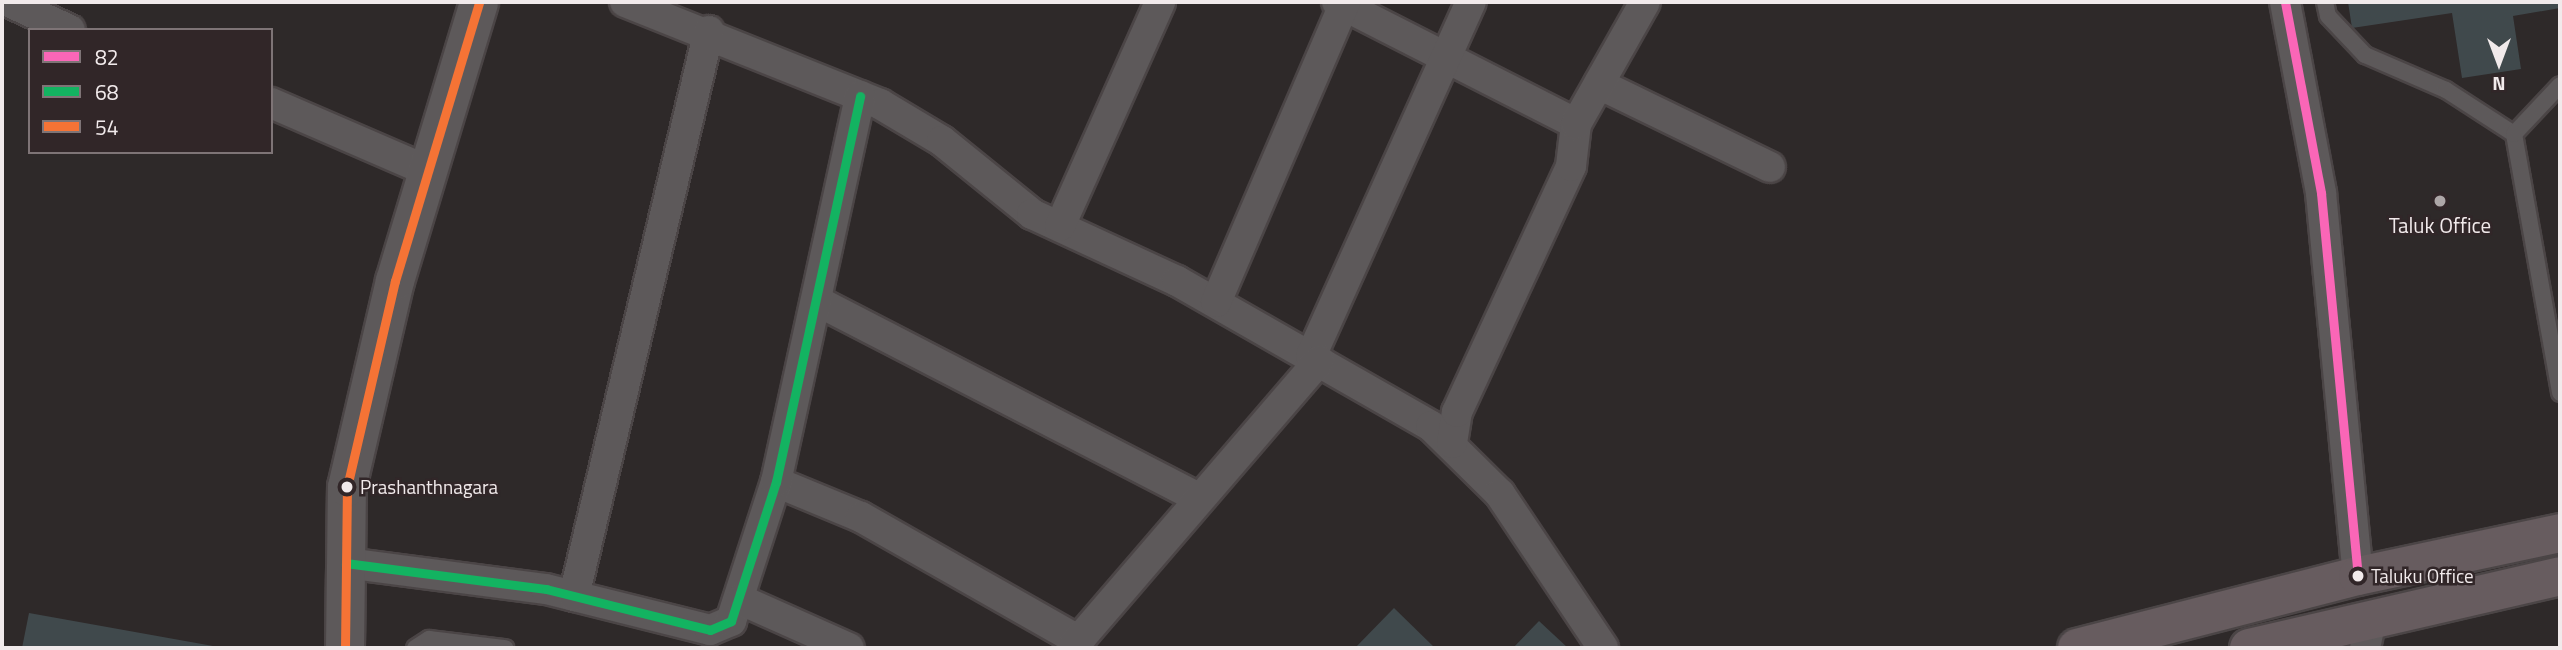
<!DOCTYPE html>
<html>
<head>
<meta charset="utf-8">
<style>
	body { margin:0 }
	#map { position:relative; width:2562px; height:650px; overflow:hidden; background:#2e2929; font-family:"Titillium Web",sans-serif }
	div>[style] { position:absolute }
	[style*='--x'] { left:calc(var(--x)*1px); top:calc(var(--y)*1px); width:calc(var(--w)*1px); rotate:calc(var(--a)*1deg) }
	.building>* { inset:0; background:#40494c }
	.roads { filter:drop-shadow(2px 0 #4b4546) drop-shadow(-2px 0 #4b4546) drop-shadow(0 2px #4b4546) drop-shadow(0 -2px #4b4546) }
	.lane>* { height:16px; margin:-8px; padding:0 8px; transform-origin:8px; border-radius:8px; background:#5d595a }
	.street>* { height:30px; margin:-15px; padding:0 15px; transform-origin:15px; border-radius:15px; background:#5d595a }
	.secondary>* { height:38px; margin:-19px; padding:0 19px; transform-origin:19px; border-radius:19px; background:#5d595a }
	.primary>* { height:38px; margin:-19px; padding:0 19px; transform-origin:19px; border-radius:19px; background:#675c5f }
	.bus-1>* { height:9px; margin:-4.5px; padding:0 4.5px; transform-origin:4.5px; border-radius:4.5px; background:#fa66b7 }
	.bus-2>* { height:9px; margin:-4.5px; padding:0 4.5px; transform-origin:4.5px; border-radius:4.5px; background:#13b361 }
	.bus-3>* { height:9px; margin:-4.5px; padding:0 4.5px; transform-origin:4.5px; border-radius:4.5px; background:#f57335 }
	.dots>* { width:19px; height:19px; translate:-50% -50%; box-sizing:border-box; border:4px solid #312628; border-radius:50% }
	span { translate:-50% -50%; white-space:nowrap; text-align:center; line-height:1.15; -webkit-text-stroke:5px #312628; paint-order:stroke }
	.bus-label { font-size:19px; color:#f1eaeb }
	.left { translate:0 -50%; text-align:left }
	.poi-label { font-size:21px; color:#f1eaeb }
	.frame { position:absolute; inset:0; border:4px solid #f1eaeb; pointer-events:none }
	.legend { position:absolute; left:28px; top:28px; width:245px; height:126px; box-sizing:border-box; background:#312628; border:2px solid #7e7476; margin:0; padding:9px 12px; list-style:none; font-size:21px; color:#f1eaeb }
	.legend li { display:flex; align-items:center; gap:14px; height:35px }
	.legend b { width:35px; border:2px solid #7e7476 }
	.north { position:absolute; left:2464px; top:28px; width:70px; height:70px; -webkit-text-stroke:5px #312628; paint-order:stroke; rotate:180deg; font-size:19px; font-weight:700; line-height:28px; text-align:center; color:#f1eaeb }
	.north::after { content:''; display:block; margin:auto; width:24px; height:32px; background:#f1eaeb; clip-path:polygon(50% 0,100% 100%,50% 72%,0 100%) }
</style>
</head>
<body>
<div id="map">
	<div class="building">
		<i style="clip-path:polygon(2348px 2px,2560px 2px,2560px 8px,2513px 16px,2521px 69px,2462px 78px,2452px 13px,2352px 28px)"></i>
		<i style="clip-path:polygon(1394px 608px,1435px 648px,1355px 648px)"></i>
		<i style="clip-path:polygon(29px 613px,213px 646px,213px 648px,22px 648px)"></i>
		<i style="clip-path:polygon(1539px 621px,1568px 648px,1513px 648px)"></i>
	</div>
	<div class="roads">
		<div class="lane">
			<i style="--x:2325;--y:2;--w:14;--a:78"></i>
			<i style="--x:2328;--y:16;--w:54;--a:46.5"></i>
			<i style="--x:2365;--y:55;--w:88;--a:23.4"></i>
			<i style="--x:2446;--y:90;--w:81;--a:32.9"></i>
			<i style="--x:2514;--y:134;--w:263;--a:79.9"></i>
			<i style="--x:2514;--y:134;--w:67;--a:-46.8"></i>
			<i style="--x:415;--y:648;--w:17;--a:-33"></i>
			<i style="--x:429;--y:639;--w:77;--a:6.8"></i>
		</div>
		<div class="street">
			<i style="--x:9;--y:2;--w:67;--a:24.7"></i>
			<i style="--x:625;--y:2;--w:275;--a:21.8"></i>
			<i style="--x:880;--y:104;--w:72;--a:30.8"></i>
			<i style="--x:942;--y:141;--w:116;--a:39"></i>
			<i style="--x:1032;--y:214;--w:160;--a:24.8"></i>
			<i style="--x:1177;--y:281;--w:292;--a:29.7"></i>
			<i style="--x:1431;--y:426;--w:97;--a:44.6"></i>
			<i style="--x:1500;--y:494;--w:185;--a:56.2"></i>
			<i style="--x:1337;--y:2;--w:268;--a:27"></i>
			<i style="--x:2285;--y:2;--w:194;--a:79.3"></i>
			<i style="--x:2321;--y:193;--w:385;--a:84.5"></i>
			<i style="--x:1599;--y:84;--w:190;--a:25.9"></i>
			<i style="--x:271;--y:103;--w:171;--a:23.4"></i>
			<i style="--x:1060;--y:226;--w:245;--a:-65.9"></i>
			<i style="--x:817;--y:301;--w:429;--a:27.3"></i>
			<i style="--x:1216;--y:302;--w:327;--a:-66.7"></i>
			<i style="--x:1311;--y:356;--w:388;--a:-65.7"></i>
			<i style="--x:1452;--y:443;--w:31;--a:-81"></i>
			<i style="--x:1457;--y:412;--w:271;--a:-65.1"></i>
			<i style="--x:1571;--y:166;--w:42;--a:-83.2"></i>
			<i style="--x:1576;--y:124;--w:140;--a:-60.5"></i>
			<i style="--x:776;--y:482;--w:92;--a:22.4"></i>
			<i style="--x:861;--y:517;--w:251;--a:29.6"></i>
			<i style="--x:346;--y:563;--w:202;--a:7.4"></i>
			<i style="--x:546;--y:589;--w:169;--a:14"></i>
			<i style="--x:710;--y:630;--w:23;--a:-23"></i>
			<i style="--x:731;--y:621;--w:146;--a:-72.1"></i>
			<i style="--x:776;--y:482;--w:395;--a:-77.7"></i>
			<i style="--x:574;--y:596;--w:581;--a:-76.56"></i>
			<i style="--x:741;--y:600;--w:118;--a:24"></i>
			<i style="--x:1072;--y:648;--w:379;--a:-49.3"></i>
			<i style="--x:2365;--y:648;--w:30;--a:-78"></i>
		</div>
		<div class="secondary">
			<i style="--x:345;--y:648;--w:161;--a:-89.3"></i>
			<i style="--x:347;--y:487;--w:212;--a:-76.9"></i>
			<i style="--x:395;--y:281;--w:291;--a:-73.2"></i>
		</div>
		<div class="primary">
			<i style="--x:2077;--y:648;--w:290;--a:-14.4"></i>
			<i style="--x:2358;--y:576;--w:207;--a:-12"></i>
			<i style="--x:2249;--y:648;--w:319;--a:-13"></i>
		</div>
	</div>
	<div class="bus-1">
		<i style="--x:2285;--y:2;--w:194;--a:79.3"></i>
		<i style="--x:2321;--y:193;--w:385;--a:84.5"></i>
	</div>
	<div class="bus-2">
		<i style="--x:346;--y:563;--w:202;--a:7.4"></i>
		<i style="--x:546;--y:589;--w:169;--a:14"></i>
		<i style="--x:710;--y:630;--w:23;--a:-23"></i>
		<i style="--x:731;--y:621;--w:146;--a:-72.1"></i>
		<i style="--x:776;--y:482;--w:395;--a:-77.7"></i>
	</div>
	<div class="bus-3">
		<i style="--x:345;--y:648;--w:161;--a:-89.3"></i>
		<i style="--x:347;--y:487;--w:212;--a:-76.9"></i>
		<i style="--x:395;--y:281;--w:291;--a:-73.2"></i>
	</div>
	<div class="dots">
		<i style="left:2440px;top:201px;background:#ada6a7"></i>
		<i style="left:347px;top:487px;background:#f1eaeb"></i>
		<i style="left:2358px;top:576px;background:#f1eaeb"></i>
	</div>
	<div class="bus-label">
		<span class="left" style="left:360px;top:487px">Prashanthnagara</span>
		<span class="left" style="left:2371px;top:576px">Taluku Office</span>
	</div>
	<div class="poi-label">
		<span style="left:2440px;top:225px">Taluk Office</span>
	</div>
	<div class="frame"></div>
	<ul class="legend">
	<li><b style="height:9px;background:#fa66b7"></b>82</li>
	<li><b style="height:9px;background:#13b361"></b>68</li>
	<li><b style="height:9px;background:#f57335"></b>54</li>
	</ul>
	<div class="north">N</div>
</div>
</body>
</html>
